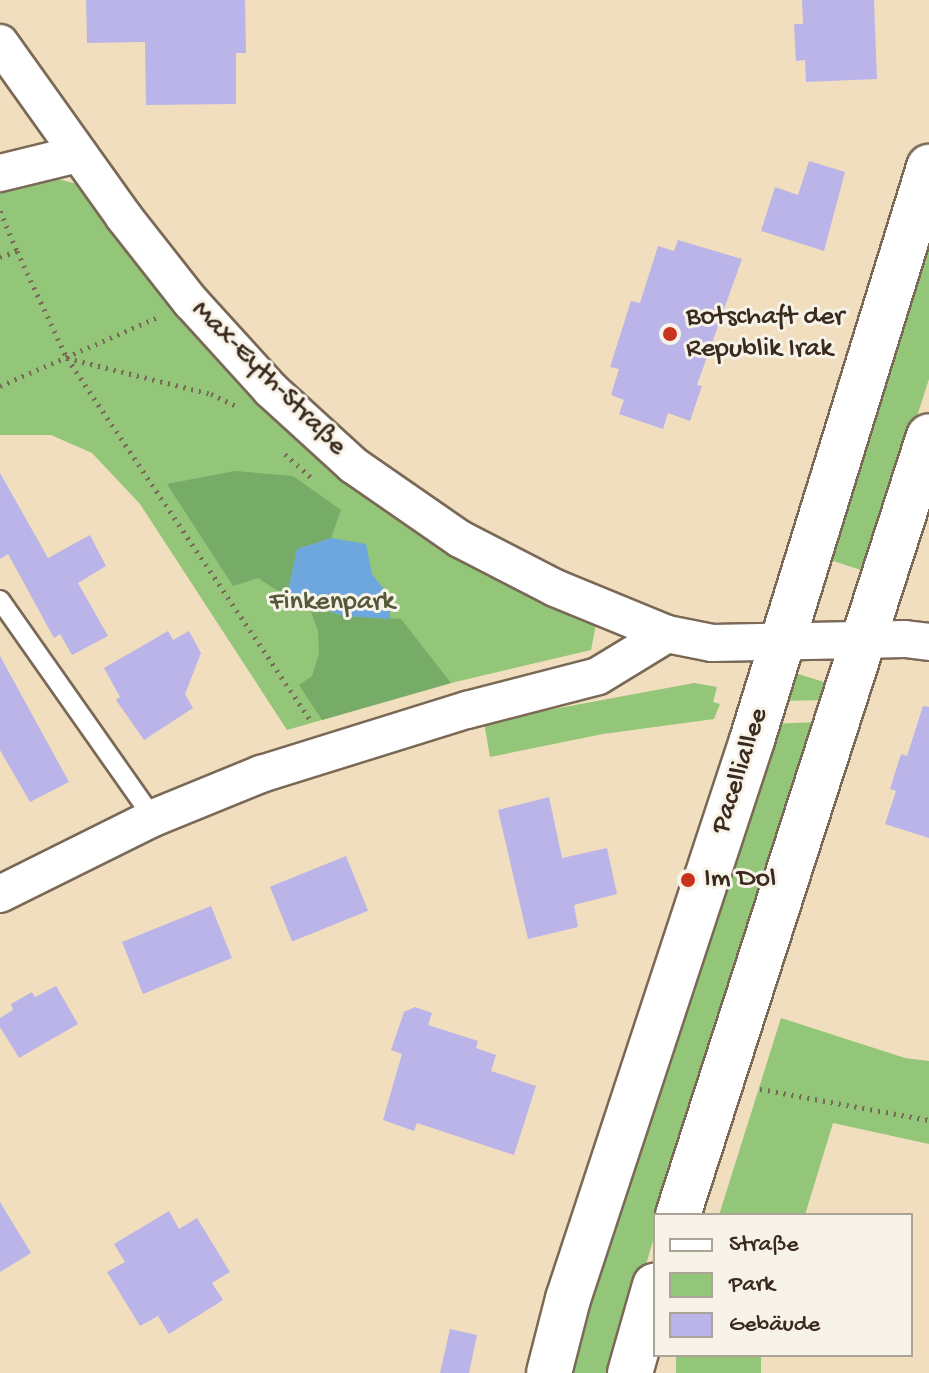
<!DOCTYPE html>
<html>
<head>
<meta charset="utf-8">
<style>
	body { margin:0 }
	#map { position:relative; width:929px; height:1373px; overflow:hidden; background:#f0debe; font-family:"Gochi Hand",sans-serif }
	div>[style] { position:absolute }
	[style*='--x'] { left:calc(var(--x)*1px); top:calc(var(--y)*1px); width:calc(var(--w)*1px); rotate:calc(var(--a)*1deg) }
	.green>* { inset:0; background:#93c678; transform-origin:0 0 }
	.forest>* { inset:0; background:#76ab68 }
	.water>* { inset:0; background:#6da7dd }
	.building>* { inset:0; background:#bbb4e8; transform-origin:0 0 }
	.path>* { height:5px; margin-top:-2.5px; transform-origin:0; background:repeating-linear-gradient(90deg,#7a6956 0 2px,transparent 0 8px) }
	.roads { filter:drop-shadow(2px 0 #7a6956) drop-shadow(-2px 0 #7a6956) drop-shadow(0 2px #7a6956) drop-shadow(0 -2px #7a6956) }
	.lane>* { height:18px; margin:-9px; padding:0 9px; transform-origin:9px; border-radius:9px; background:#fff }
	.street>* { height:36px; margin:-18px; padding:0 18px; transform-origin:18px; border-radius:18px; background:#fff }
	.secondary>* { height:44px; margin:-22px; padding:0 22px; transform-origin:22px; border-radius:22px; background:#fff }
	.dots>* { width:22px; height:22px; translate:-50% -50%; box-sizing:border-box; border:4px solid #f7f3e8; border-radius:50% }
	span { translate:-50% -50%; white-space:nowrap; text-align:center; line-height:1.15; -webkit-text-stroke:6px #f7f3e8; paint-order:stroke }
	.poi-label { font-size:28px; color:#3b2a1e }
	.left { translate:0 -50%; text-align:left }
	.street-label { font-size:28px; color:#3b2a1e }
	.park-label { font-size:28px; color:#555939 }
	.legend { position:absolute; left:653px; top:1213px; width:260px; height:144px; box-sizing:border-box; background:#f7f3e8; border:2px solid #aca397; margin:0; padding:10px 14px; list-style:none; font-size:24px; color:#3b2a1e }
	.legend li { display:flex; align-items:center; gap:16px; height:40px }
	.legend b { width:40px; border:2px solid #aca397 }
</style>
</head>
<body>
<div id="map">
	<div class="green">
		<i style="clip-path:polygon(58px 179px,88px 187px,370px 498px,487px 576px,597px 619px,591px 650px,451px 683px,287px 730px,140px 504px,92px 453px,51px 435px,0 435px,0 192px)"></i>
		<i style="clip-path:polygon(929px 227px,929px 379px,867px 572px,824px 558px)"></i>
		<i style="clip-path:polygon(792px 672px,824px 682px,827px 685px,826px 700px,778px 701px)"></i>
		<i style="clip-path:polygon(694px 683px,717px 687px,713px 702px,720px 704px,714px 719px,603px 734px,490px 757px,484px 722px)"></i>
		<i style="clip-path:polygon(818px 722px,661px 1215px,655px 1215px,655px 1234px,614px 1373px,569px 1373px,770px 724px)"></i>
		<i style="clip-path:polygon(781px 1018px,905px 1058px,929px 1061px,929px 1144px,833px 1123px,805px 1215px,719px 1215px)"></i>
		<i style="left:676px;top:1355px;width:85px;height:19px"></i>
	</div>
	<div class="forest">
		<i style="clip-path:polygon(235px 471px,293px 476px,341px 510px,331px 538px,297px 549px,287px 597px,258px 578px,233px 586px,167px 484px)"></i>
		<i style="clip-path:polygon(309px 606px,344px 616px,401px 619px,451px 683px,322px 720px,299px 685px,312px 676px,319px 653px,318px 631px)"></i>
	</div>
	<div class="water">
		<i style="clip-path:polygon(331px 538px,366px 544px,372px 574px,390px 597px,390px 619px,344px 616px,287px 597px,297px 549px)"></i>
	</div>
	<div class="building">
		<i style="clip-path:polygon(86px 0,245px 0,246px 53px,236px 53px,236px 104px,146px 105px,145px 42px,87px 43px)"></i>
		<i style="clip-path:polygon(802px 0,874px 0,877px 79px,806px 82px,805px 60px,796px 61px,794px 24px,803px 24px)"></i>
		<i style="clip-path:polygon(809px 161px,845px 172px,824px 251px,761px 231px,775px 187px,798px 195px)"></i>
		<i style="clip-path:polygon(678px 240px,742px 259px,697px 385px,702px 386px,690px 421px,668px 413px,663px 429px,619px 414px,624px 400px,611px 395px,619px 369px,610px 367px,631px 301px,640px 303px,658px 246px,674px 251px)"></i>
		<i style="clip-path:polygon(0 473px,48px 558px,90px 535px,106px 566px,78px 583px,108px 636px,72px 655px,60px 634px,54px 638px,8px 554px,0 559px)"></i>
		<i style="clip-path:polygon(168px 631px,173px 640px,189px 631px,201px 653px,185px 694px,193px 708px,144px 740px,116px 700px,120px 697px,104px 668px)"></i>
		<i style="clip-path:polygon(0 656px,69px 782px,30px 802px,0 750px)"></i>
		<i style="clip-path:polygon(923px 706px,929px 707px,929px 838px,885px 824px,896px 791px,890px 789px,901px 754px,907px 756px)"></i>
		<i style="clip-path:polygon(549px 797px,562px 858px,607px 848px,617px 894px,574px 905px,578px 927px,528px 939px,498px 810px)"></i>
		<i style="left:346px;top:856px;width:59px;height:82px;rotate:68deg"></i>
		<i style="left:211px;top:906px;width:56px;height:96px;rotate:68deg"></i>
		<i style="clip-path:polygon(56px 986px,78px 1024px,19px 1058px,0 1027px,0 1018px,13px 1010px,11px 1004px,32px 992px,35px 997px)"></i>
		<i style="clip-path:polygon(415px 1007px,432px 1013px,428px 1025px,478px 1041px,476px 1048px,496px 1055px,491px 1071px,536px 1086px,514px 1155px,417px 1123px,414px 1131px,383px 1120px,402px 1054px,391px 1050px,404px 1012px)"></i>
		<i style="clip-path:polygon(0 1202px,31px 1253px,0 1272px)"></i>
		<i style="clip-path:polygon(169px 1211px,179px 1229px,197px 1218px,230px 1272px,212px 1283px,223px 1300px,169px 1334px,158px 1316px,140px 1326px,107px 1272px,125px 1262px,114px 1244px)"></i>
		<i style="clip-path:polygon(450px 1329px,477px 1335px,469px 1373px,440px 1373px)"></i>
	</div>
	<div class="path">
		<i style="--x:0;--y:211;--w:43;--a:67"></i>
		<i style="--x:0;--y:257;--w:18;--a:-19"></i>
		<i style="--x:17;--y:251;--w:118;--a:65"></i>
		<i style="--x:67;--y:358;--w:439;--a:56.1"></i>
		<i style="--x:67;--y:358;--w:148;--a:14"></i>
		<i style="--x:211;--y:394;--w:26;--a:25"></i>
		<i style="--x:0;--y:386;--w:175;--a:-23.6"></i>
		<i style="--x:285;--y:454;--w:38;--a:42"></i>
		<i style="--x:760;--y:1089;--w:172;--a:10.4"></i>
	</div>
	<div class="roads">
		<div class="lane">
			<i style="--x:0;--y:600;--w:266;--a:54.9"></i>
		</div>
		<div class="street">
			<i style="--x:0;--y:43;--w:214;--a:54.5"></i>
			<i style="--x:124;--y:217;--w:108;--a:51.8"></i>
			<i style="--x:191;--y:302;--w:119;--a:47.7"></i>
			<i style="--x:271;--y:390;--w:111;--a:42.4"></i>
			<i style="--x:353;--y:465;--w:130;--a:34.7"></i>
			<i style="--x:460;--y:539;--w:107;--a:27.3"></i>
			<i style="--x:555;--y:588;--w:121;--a:22.3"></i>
			<i style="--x:667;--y:634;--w:46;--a:11.3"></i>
			<i style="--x:712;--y:643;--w:193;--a:-1.2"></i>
			<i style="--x:905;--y:639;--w:24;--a:7"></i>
			<i style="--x:0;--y:173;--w:80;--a:-13.7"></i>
			<i style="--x:0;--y:894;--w:171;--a:-26.4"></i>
			<i style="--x:153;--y:818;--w:117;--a:-22.2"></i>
			<i style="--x:261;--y:774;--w:216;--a:-17.3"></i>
			<i style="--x:467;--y:710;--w:135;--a:-14.5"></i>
			<i style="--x:598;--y:676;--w:81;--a:-31.3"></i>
		</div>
		<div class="secondary">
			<i style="--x:678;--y:1215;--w:818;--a:-72.14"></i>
			<i style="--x:549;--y:1373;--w:76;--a:-75.6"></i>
			<i style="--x:568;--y:1299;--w:589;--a:-71.78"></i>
			<i style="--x:752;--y:740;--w:600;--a:-72.83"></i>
			<i style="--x:630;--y:1373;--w:91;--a:-74.1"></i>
		</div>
	</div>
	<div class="dots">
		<i style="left:670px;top:334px;background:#c8321e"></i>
		<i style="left:688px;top:880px;background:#c8321e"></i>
	</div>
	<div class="poi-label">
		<span class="left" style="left:686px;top:334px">Botschaft der<br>Republik Irak</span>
		<span class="left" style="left:704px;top:880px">Im Dol</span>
	</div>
	<div class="street-label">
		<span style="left:268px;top:379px;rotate:45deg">Max-Eyth-Straße</span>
		<span style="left:741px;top:771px;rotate:-72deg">Pacelliallee</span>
	</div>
	<div class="park-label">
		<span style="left:332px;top:603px">Finkenpark</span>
	</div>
	<ul class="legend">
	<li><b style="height:10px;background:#fff"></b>Straße</li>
	<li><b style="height:22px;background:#93c678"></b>Park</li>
	<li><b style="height:22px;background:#bbb4e8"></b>Gebäude</li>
	</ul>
</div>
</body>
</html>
